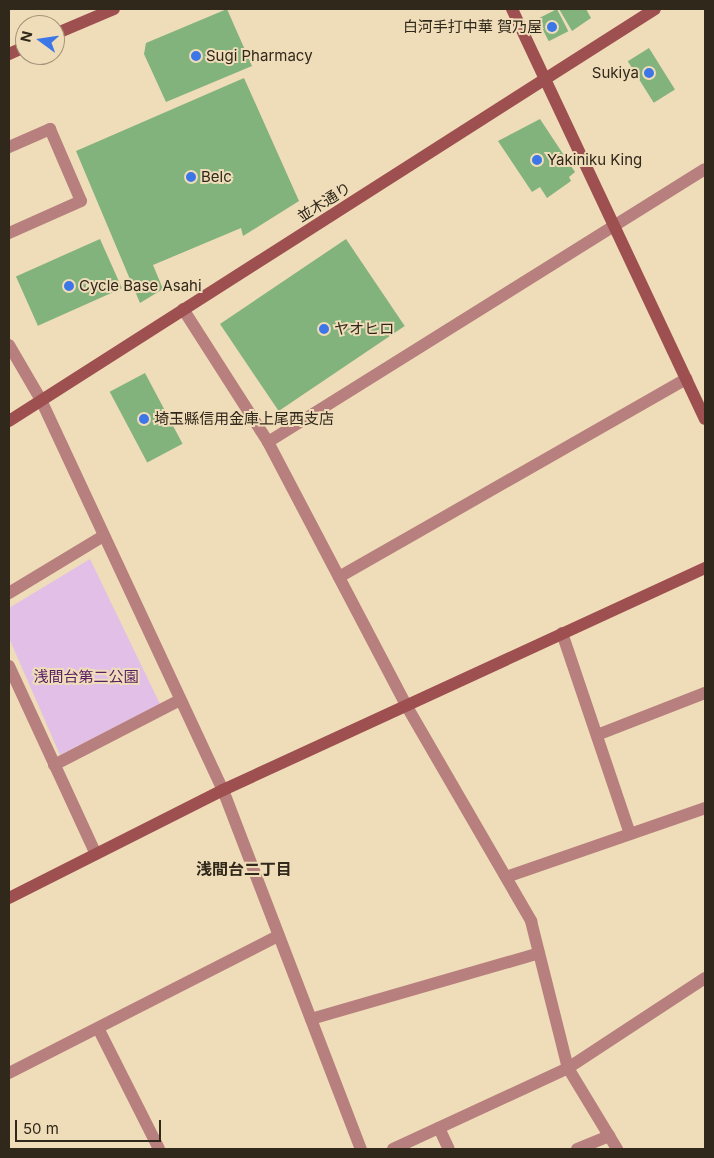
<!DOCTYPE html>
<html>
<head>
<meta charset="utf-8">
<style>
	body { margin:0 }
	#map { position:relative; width:714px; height:1158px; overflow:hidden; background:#efdcb9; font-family:Inter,"Noto Sans JP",sans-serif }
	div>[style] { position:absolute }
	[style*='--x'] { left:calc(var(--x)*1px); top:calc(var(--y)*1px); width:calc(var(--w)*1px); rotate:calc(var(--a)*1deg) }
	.green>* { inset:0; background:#e2bfe7 }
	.building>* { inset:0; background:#82b37c; transform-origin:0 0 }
	.street>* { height:12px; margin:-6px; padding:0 6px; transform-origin:6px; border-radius:6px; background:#b77f7d }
	.secondary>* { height:12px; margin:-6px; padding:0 6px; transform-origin:6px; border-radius:6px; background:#9e4f4f }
	.dots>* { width:14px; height:14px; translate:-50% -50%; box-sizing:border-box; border:2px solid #efdcb9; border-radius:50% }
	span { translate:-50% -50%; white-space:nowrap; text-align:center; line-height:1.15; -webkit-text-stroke:4px #efdcb9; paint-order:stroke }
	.poi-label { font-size:15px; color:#30281b }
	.right { translate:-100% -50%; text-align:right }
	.left { translate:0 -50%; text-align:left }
	.street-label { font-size:15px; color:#30281b }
	.park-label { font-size:15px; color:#5a2063 }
	.neighbourhood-label { font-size:16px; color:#30281b; font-weight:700 }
	.frame { position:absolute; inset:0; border:10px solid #30281b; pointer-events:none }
	.north { position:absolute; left:15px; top:15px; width:50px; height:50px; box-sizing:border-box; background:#efdcb9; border:1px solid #a3947a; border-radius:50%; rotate:284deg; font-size:14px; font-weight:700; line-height:20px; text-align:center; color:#30281b }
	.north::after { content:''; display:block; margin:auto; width:18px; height:22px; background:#3d77e7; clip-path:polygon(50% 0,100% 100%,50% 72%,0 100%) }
	.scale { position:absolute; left:15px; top:1120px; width:146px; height:22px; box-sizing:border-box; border:2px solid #30281b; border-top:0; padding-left:6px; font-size:15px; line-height:18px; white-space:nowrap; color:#30281b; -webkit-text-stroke:4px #efdcb9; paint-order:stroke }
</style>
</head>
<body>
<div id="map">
	<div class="green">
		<i style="clip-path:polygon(90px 559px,160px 704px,60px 755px,9px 638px,9px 608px)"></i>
	</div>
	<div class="building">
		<i style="clip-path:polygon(227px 9px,252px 66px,166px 102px,144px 54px,146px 43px)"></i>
		<i style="left:557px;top:9px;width:25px;height:22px;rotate:63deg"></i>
		<i style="clip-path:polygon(559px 9px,586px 9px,591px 18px,572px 31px)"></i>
		<i style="left:649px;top:48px;width:49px;height:25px;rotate:58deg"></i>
		<i style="clip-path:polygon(244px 78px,299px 201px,243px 236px,241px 228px,153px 265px,163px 289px,140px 303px,76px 151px)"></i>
		<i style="clip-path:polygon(540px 119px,575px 172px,569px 177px,571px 181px,547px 198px,540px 187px,532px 192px,498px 141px)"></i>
		<i style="left:100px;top:239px;width:54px;height:92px;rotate:66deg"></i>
		<i style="left:346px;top:239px;width:105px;height:152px;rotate:56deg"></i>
		<i style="left:145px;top:373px;width:80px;height:40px;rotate:62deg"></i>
	</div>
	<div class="street">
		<i style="--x:9;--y:147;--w:45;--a:-23.7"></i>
		<i style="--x:50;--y:129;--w:78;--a:66.7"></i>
		<i style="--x:81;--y:201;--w:79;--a:156"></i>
		<i style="--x:183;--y:309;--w:158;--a:57.4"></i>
		<i style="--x:268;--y:442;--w:297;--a:62.3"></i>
		<i style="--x:406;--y:705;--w:250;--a:59.9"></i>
		<i style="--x:531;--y:921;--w:152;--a:75.9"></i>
		<i style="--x:568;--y:1068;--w:95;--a:58.8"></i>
		<i style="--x:9;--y:345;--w:64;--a:59.8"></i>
		<i style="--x:41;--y:400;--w:430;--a:65"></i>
		<i style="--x:223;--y:790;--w:385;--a:69"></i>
		<i style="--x:268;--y:442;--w:515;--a:-31.99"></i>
		<i style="--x:339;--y:577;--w:400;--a:-29.7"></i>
		<i style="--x:9;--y:593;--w:110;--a:-31.2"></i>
		<i style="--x:562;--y:633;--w:212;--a:71.3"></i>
		<i style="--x:9;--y:666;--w:207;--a:65.2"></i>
		<i style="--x:597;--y:735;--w:116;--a:-21.3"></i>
		<i style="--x:54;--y:765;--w:142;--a:-27.3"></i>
		<i style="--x:506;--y:877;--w:211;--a:-19.1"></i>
		<i style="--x:311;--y:1019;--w:237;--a:-16.1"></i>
		<i style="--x:99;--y:1030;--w:133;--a:63.2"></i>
		<i style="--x:9;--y:1073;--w:302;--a:-27"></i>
		<i style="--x:439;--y:1128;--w:23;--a:65"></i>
		<i style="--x:393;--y:1149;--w:193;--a:-24.8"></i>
		<i style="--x:568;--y:1068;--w:164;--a:-33.3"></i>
		<i style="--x:577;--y:1149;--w:35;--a:-22"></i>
	</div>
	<div class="secondary">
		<i style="--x:512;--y:9;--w:453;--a:64.8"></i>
		<i style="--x:55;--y:34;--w:64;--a:-23"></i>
		<i style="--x:9;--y:54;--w:17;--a:-24"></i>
		<i style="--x:9;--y:421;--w:766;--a:-32.53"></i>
		<i style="--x:9;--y:898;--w:240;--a:-26.8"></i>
		<i style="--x:223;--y:790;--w:531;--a:-24.73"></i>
	</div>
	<div class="dots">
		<i style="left:552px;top:27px;background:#3d77e7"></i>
		<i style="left:196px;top:56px;background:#3d77e7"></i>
		<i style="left:649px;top:73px;background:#3d77e7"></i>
		<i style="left:537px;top:160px;background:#3d77e7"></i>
		<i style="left:191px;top:177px;background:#3d77e7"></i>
		<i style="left:69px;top:286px;background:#3d77e7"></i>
		<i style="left:324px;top:329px;background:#3d77e7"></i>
		<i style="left:144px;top:419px;background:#3d77e7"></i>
	</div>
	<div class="poi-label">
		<span class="right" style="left:542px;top:27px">白河手打中華 賀乃屋</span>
		<span class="left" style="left:206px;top:56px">Sugi Pharmacy</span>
		<span class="right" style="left:639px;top:73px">Sukiya</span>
		<span class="left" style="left:547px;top:160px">Yakiniku King</span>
		<span class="left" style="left:201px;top:177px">Belc</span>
		<span class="left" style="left:79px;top:286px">Cycle Base Asahi</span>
		<span class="left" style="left:334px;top:329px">ヤオヒロ</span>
		<span class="left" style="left:154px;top:419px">埼玉縣信用金庫上尾西支店</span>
	</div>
	<div class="street-label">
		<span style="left:324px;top:202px;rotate:-32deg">並木通り</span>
	</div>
	<div class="park-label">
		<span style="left:86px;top:677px">浅間台第二公園</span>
	</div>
	<div class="neighbourhood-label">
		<span style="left:244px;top:869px">浅間台二丁目</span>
	</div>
	<div class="frame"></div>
	<div class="north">N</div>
	<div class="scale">50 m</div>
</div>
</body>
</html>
